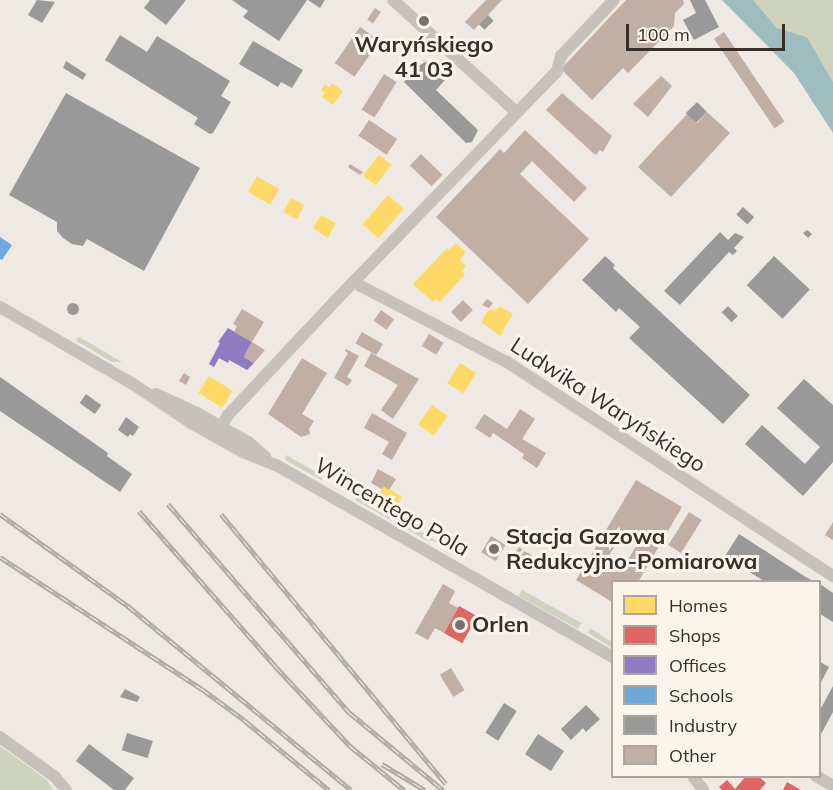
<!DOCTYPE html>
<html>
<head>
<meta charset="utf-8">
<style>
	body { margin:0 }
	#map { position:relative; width:833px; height:790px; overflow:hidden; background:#eee9e2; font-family:Mulish,sans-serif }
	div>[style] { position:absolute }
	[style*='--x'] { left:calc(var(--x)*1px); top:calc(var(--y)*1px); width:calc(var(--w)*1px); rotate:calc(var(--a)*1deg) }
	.green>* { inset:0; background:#cdd3bd; transform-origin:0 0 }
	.water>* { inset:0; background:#9fbcbe }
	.homes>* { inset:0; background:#ffd966; transform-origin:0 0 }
	.shops>* { inset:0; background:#e06666; transform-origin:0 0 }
	.offices>* { inset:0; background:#8e7cc3 }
	.schools>* { inset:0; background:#6fa8dc }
	.industry>* { inset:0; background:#999; transform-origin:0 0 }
	.round { border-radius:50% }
	.building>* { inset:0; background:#c1afa4; transform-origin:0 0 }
	.minor>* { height:12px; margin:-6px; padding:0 6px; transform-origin:6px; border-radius:6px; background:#c6c1bb }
	.rail>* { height:5px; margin-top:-2.5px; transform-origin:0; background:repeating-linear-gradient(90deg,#faf4ea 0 9px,#afaaa5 0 18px); box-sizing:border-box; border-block:2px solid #afaaa5 }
	.dots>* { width:16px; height:16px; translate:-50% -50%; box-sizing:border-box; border:3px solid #faf4ea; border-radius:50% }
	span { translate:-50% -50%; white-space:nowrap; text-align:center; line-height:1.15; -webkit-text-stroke:6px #faf4ea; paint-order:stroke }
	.poi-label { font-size:22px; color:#382f29; font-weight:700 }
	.left { translate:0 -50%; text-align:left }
	.street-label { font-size:22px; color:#382f29 }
	.legend { position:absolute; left:611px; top:580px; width:210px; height:198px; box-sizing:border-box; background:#faf4ea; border:2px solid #aca59d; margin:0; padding:8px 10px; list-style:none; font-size:18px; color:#382f29 }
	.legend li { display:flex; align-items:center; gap:12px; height:30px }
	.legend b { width:30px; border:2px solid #aca59d }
	.scale { position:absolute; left:626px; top:24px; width:159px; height:27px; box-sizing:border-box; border:3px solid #382f29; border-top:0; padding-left:8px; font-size:18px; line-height:21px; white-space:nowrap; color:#382f29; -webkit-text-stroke:4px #faf4ea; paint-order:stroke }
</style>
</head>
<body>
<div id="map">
	<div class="green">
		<i style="clip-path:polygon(753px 0,833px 0,833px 82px,807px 37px,777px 28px)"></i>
		<i style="clip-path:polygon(79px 337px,122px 362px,112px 362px,80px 343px,76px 341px)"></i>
		<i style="clip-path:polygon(286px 455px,321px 475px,323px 481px,285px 460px)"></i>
		<i style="left:358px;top:496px;width:39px;height:5px;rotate:29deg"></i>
		<i style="clip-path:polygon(399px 519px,438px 542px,425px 540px,397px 523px)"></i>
		<i style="left:522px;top:590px;width:68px;height:7px;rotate:29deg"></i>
		<i style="clip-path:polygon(590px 628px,612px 642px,612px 648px,588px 633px)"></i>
		<i style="clip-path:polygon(0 746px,47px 780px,53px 790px,0 790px)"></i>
	</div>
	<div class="water">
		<i style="clip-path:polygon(722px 0,753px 0,777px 28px,807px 37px,833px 82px,833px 133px,794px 73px)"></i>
	</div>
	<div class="homes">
		<i style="clip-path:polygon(332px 83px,343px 91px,333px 105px,322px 97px,325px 93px,321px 90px,325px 84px,329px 87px)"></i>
		<i style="left:379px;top:155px;width:16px;height:26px;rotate:38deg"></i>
		<i style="left:257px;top:176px;width:26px;height:18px;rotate:31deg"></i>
		<i style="left:388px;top:195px;width:21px;height:39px;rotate:41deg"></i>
		<i style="left:291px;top:198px;width:15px;height:16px;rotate:28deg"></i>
		<i style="clip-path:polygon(321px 215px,336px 223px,328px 238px,313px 228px)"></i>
		<i style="clip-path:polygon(456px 243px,466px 252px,460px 260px,466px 266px,462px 271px,465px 274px,440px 302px,436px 299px,433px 302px,413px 284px,447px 248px,449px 250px)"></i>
		<i style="clip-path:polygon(499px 306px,513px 314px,500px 336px,481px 322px,487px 312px,491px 309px,496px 311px)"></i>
		<i style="left:460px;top:363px;width:19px;height:24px;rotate:32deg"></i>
		<i style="left:209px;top:376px;width:28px;height:20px;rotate:32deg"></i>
		<i style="left:432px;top:405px;width:19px;height:24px;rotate:35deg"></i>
		<i style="left:384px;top:486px;width:21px;height:14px;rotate:31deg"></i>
	</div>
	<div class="shops">
		<i style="left:459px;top:606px;width:21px;height:31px;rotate:29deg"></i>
		<i style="clip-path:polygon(746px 776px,758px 776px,766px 783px,760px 790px,722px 790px,719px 787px,727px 780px,735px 789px)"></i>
		<i style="clip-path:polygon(787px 782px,801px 790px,783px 790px)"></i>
	</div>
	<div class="offices">
		<i style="clip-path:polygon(228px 328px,252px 342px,244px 357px,254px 363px,247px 370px,229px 360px,228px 363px,219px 358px,214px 367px,209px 364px,220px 343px,218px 342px)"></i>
	</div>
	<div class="schools">
		<i style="clip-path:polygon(0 237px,12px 245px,2px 260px,0 259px)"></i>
	</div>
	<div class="industry">
		<i style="clip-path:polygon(37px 0,55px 2px,42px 23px,28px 15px)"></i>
		<i style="clip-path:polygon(150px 0,186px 0,166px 25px,144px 8px)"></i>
		<i style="clip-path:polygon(232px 0,307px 0,279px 41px,243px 17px,248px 11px)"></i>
		<i style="clip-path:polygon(308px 0,325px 0,320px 8px)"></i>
		<i style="clip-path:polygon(690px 0,705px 0,719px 27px,694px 40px,683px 20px,696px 13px)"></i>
		<i style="left:488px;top:15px;width:8px;height:13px;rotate:45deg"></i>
		<i style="clip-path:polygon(120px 35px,147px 52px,157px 36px,230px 81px,221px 96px,231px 102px,213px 133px,210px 134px,194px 124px,198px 118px,105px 60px)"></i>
		<i style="clip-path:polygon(253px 41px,303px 70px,292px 88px,281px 82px,278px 87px,239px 64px)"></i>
		<i style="clip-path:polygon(424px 60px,445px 80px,436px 90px,478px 130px,472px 142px,466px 143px,404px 82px)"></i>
		<i style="clip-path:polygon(66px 61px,86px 74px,83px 80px,63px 68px)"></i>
		<i style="clip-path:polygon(66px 93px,200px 168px,144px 271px,87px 239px,83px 246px,72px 244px,63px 238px,57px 231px,57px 222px,9px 195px)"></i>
		<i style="left:697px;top:102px;width:14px;height:16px;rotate:45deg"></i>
		<i style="left:743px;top:207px;width:15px;height:10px;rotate:42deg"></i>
		<i style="clip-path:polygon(807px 230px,812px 234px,808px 238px,803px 233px)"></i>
		<i style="clip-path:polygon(720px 232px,728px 240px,735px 233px,744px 237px,734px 248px,737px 251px,733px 255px,729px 252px,680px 305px,664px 291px)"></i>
		<i style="clip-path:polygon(605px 256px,615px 265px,613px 268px,750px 395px,723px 424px,629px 338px,640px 327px,619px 308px,616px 312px,582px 280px)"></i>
		<i style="left:774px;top:256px;width:49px;height:40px;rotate:43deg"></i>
		<i class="round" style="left:67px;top:303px;width:12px;height:12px"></i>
		<i style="left:728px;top:306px;width:14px;height:9px;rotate:45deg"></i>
		<i style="clip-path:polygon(0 377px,108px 453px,107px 456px,132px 474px,120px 492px,0 411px)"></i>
		<i style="clip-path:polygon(804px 379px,833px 405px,833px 462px,803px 496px,745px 444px,762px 425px,805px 464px,820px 447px,777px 408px)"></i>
		<i style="left:86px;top:394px;width:19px;height:11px;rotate:36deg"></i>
		<i style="clip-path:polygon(126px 417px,139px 427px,133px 436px,130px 434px,128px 437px,118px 430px)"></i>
		<i style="clip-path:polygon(739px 534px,804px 576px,815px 582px,765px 582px,725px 556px)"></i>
		<i style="clip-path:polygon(820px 584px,833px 593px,833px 622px,820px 614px)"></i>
		<i style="clip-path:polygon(820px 662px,829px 667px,820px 684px)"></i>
		<i style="clip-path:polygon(833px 686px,833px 712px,820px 736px,820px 710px)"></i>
		<i style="clip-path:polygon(125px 689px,140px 697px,137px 702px,120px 697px)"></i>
		<i style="left:504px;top:703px;width:15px;height:35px;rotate:32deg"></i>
		<i style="clip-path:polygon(586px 705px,600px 719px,586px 732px,583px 728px,571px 740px,561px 729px)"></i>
		<i style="left:127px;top:733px;width:27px;height:18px;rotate:17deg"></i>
		<i style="left:538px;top:734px;width:31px;height:24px;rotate:33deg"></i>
		<i style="clip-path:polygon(89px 744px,134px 778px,125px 790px,114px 790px,76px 761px)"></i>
	</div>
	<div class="building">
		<i style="clip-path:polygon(486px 0,502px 0,474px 30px,465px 22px)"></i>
		<i style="clip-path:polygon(626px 0,683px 0,684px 4px,675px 13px,674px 26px,628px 73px,623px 68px,592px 100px,561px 69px)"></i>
		<i style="left:375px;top:8px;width:7px;height:14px;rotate:34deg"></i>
		<i style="left:360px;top:27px;width:24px;height:44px;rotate:35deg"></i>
		<i style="left:724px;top:32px;width:108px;height:12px;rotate:56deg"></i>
		<i style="left:384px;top:74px;width:15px;height:42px;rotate:32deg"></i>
		<i style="clip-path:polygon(661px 76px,672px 86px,648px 117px,633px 104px)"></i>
		<i style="clip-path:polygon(562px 93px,612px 136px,603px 152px,600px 150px,596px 155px,592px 152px,546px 110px)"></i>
		<i style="clip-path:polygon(707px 112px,730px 133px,671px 197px,638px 167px,687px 114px,697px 123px)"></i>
		<i style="left:369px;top:120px;width:34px;height:19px;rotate:34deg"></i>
		<i style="clip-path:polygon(525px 130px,587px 188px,574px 202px,532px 161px,520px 174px,589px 239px,528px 304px,436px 217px,500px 149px,504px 153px)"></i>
		<i style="left:421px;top:154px;width:30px;height:16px;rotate:44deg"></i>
		<i style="clip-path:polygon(350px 164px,363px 172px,360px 175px,348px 167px)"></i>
		<i style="clip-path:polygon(487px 299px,493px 303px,489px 308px,482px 305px)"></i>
		<i style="left:463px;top:300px;width:14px;height:17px;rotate:45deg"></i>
		<i style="clip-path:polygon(242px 309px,264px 322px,252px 342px,234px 332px,237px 326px,233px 324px)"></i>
		<i style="left:381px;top:310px;width:16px;height:13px;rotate:35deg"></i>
		<i style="left:362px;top:332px;width:24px;height:13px;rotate:30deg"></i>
		<i style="left:429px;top:334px;width:17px;height:14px;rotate:31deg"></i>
		<i style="clip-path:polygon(252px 342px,265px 350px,254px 363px,244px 357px)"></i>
		<i style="clip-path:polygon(346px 349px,359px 356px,347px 377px,352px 380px,348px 386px,334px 378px,348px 353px,345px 351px)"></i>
		<i style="clip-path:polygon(371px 353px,419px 379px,393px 419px,381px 410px,398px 385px,364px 366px)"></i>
		<i style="clip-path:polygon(302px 358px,327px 373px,302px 414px,314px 421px,309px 429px,310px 434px,301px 437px,268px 414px)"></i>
		<i style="clip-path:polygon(184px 373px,190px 377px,186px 385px,179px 381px)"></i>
		<i style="clip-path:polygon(520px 409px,535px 419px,522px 439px,546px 453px,537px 468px,522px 458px,524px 454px,493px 433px,490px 438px,475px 428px,484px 414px,507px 429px)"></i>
		<i style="clip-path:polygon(372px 413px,407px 433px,392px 460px,382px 454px,389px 442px,364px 428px)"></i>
		<i style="clip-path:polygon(378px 469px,396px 479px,389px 490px,384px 486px,382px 489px,371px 483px)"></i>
		<i style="clip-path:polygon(346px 472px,353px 476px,350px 481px,344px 476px)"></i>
		<i style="clip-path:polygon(evenodd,636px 480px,682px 507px,638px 582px,612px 582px,612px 602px,576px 580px,636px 480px,623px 531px,639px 541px,625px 565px,609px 556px,623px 531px)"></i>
		<i style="left:689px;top:512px;width:15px;height:39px;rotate:32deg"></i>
		<i style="clip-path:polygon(833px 522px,833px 540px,825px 535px)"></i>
		<i style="left:491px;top:536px;width:17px;height:19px;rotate:31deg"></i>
		<i style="left:519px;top:547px;width:4px;height:10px;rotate:34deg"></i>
		<i style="clip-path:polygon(524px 551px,532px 555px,527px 563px,519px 558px)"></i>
		<i style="clip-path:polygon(443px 584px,455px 591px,449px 603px,458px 608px,444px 633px,435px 628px,428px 640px,415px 633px)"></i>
		<i style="left:451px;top:668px;width:26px;height:13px;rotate:59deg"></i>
	</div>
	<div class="minor">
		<i style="--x:393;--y:0;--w:166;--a:42.3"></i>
		<i style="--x:353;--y:282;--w:174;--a:27.5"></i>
		<i style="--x:507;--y:362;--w:390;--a:33.3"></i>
		<i style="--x:0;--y:307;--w:154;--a:30.1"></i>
		<i style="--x:133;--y:384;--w:70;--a:33.9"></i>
		<i style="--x:191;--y:423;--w:60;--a:29.1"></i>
		<i style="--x:243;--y:452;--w:35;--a:22"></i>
		<i style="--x:276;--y:465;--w:387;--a:29.7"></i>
		<i style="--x:156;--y:394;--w:45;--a:24.9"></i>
		<i style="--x:197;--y:413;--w:59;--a:29.6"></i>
		<i style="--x:248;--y:442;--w:23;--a:41"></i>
		<i style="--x:206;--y:431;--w:16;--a:-15"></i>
		<i style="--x:221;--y:427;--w:14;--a:-60"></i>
		<i style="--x:228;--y:415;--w:158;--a:-46.8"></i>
		<i style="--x:336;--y:300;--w:318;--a:-46"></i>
		<i style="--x:557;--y:71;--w:16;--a:-75"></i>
		<i style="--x:561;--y:56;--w:77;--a:-46.6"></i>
		<i style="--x:0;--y:737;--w:68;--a:36"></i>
		<i style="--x:55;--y:777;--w:17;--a:50"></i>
		<i style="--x:693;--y:776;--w:17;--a:54"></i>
		<i style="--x:816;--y:776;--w:20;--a:30"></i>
	</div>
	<div class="rail">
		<i style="--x:168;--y:504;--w:277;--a:49"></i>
		<i style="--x:350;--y:713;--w:121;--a:39.6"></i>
		<i style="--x:139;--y:511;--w:206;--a:48.7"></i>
		<i style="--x:275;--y:666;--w:110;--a:46.8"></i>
		<i style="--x:350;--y:746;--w:70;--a:39.2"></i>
		<i style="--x:0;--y:514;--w:158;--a:35.7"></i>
		<i style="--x:128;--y:606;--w:289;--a:39.5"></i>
		<i style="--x:221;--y:514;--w:351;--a:50.2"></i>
		<i style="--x:0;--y:557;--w:241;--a:33.2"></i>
		<i style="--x:202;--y:689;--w:52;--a:36.4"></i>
		<i style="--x:244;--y:720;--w:110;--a:39.5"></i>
		<i style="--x:382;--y:764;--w:50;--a:31.2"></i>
	</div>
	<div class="dots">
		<i style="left:424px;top:21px;background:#78706a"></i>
		<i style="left:494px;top:549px;background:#78706a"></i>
		<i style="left:460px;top:625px;background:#78706a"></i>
	</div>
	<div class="poi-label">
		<span style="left:424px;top:57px">Waryńskiego<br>41 03</span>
		<span class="left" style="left:506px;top:549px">Stacja Gazowa<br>Redukcyjno-Pomiarowa</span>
		<span class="left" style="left:472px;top:625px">Orlen</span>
	</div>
	<div class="street-label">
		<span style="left:608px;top:405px;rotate:33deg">Ludwika Waryńskiego</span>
		<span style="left:392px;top:507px;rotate:30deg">Wincentego Pola</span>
	</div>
	<ul class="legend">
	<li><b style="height:16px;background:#ffd966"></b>Homes</li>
	<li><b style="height:16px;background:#e06666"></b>Shops</li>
	<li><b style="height:16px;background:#8e7cc3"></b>Offices</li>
	<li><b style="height:16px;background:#6fa8dc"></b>Schools</li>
	<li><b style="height:16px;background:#999"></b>Industry</li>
	<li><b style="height:16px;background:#c1afa4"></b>Other</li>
	</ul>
	<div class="scale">100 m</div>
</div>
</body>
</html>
